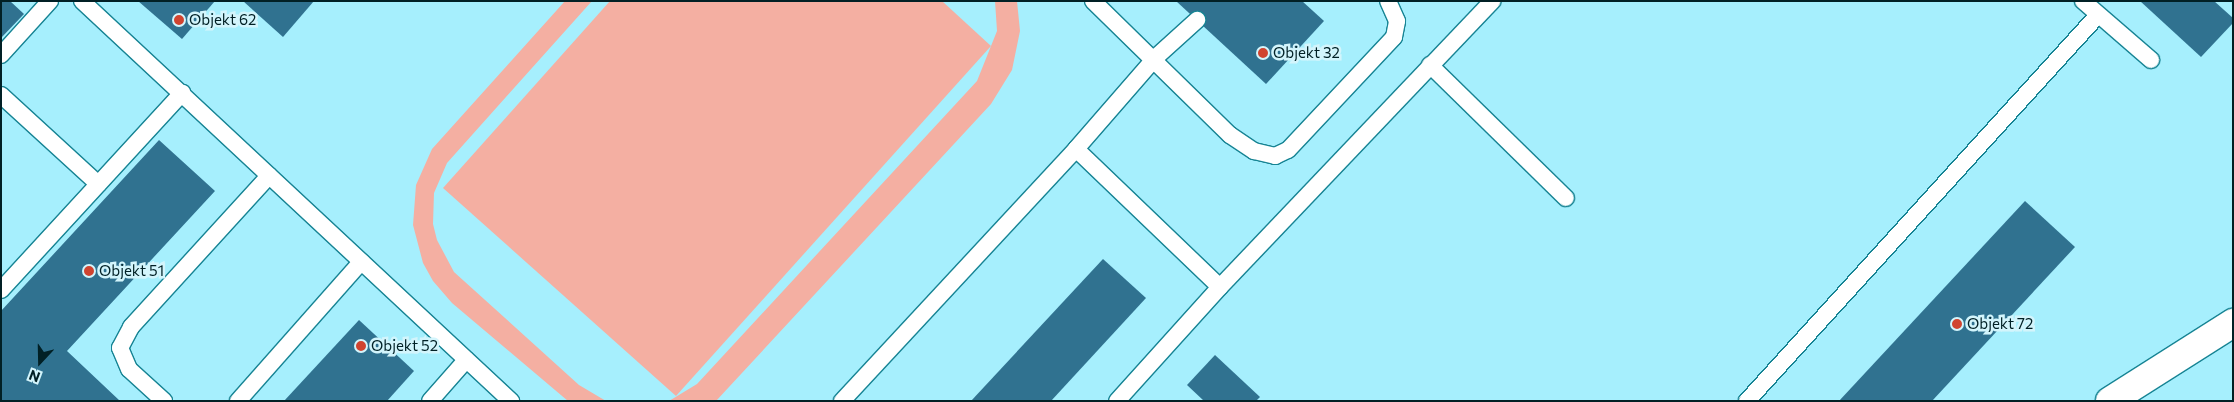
<!DOCTYPE html>
<html>
<head>
<meta charset="utf-8">
<style>
	body { margin:0 }
	#map { position:relative; width:2234px; height:402px; overflow:hidden; background:#a6effd; font-family:Commissioner,sans-serif }
	div>[style] { position:absolute }
	[style*='--x'] { left:calc(var(--x)*1px); top:calc(var(--y)*1px); width:calc(var(--w)*1px); rotate:calc(var(--a)*1deg) }
	.green>* { inset:0; background:#f4afa2 }
	.building>* { inset:0; background:#307290 }
	.roads { filter:drop-shadow(1px 0 #178494) drop-shadow(-1px 0 #178494) drop-shadow(0 1px #178494) drop-shadow(0 -1px #178494) }
	.service>* { height:16px; margin:-8px; padding:0 8px; transform-origin:8px; border-radius:8px; background:#fff }
	.minor>* { height:28px; margin:-14px; padding:0 14px; transform-origin:14px; border-radius:14px; background:#fff }
	.dots>* { width:14px; height:14px; translate:-50% -50%; box-sizing:border-box; border:2px solid #d3f5fc; border-radius:50% }
	span { translate:-50% -50%; white-space:nowrap; text-align:center; line-height:1.15; -webkit-text-stroke:5px #d3f5fc; paint-order:stroke }
	.poi-label { font-size:15px; color:#012025 }
	.left { translate:0 -50%; text-align:left }
	.frame { position:absolute; inset:0; border:2px solid #012025; pointer-events:none }
	.north { position:absolute; left:15px; top:337px; width:50px; height:50px; -webkit-text-stroke:4px #d3f5fc; paint-order:stroke; rotate:201deg; font-size:14px; font-weight:700; line-height:20px; text-align:center; color:#012025 }
	.north::after { content:''; display:block; margin:auto; width:18px; height:22px; background:#012025; clip-path:polygon(50% 0,100% 100%,50% 72%,0 100%) }
</style>
</head>
<body>
<div id="map">
	<div class="green">
		<i style="clip-path:polygon(565px 1px,592px 1px,447px 163px,434px 193px,433px 224px,437px 240px,454px 272px,579px 385px,606px 401px,568px 401px,452px 303px,433px 281px,423px 263px,413px 225px,416px 185px,432px 149px)"></i>
		<i style="clip-path:polygon(610px 1px,942px 1px,991px 46px,676px 396px,443px 188px)"></i>
		<i style="clip-path:polygon(995px 1px,1017px 1px,1020px 31px,1012px 70px,991px 104px,716px 401px,669px 401px,697px 384px,977px 81px,997px 31px)"></i>
	</div>
	<div class="building">
		<i style="clip-path:polygon(1px 1px,10px 1px,24px 14px,1px 38px)"></i>
		<i style="clip-path:polygon(138px 1px,215px 1px,182px 39px)"></i>
		<i style="clip-path:polygon(243px 1px,314px 1px,283px 37px)"></i>
		<i style="clip-path:polygon(1176px 1px,1302px 1px,1324px 21px,1266px 84px)"></i>
		<i style="clip-path:polygon(2140px 1px,2214px 1px,2233px 18px,2233px 23px,2201px 57px)"></i>
		<i style="clip-path:polygon(159px 140px,215px 191px,67px 351px,120px 401px,1px 401px,1px 311px)"></i>
		<i style="clip-path:polygon(2025px 201px,2075px 247px,1932px 401px,1839px 401px)"></i>
		<i style="clip-path:polygon(1103px 259px,1146px 298px,1051px 401px,971px 401px)"></i>
		<i style="clip-path:polygon(359px 320px,414px 371px,387px 401px,284px 401px)"></i>
		<i style="clip-path:polygon(1215px 355px,1260px 397px,1256px 401px,1204px 401px,1187px 385px)"></i>
	</div>
	<div class="roads">
		<div class="service">
			<i style="--x:82;--y:1;--w:587;--a:43"></i>
			<i style="--x:1093;--y:1;--w:192;--a:44.4"></i>
			<i style="--x:1230;--y:135;--w:29;--a:34"></i>
			<i style="--x:1254;--y:151;--w:22;--a:13"></i>
			<i style="--x:1275;--y:156;--w:14;--a:-25"></i>
			<i style="--x:1288;--y:150;--w:155;--a:-46.8"></i>
			<i style="--x:1394;--y:37;--w:16;--a:-79"></i>
			<i style="--x:1397;--y:21;--w:22;--a:-114"></i>
			<i style="--x:2083;--y:1;--w:90;--a:40.9"></i>
			<i style="--x:1;--y:55;--w:73;--a:-47.8"></i>
			<i style="--x:1430;--y:65;--w:190;--a:44.4"></i>
			<i style="--x:1;--y:95;--w:132;--a:42.5"></i>
			<i style="--x:1076;--y:149;--w:199;--a:43.8"></i>
			<i style="--x:1;--y:290;--w:268;--a:-47.4"></i>
			<i style="--x:164;--y:401;--w:47;--a:-137.6"></i>
			<i style="--x:129;--y:369;--w:23;--a:-113"></i>
			<i style="--x:120;--y:348;--w:24;--a:-62"></i>
			<i style="--x:131;--y:327;--w:205;--a:-47.6"></i>
			<i style="--x:238;--y:401;--w:186;--a:-48.5"></i>
			<i style="--x:430;--y:401;--w:55;--a:-48.7"></i>
			<i style="--x:842;--y:401;--w:344;--a:-47.1"></i>
			<i style="--x:1076;--y:149;--w:121;--a:-49"></i>
			<i style="--x:1155;--y:58;--w:57;--a:-42.1"></i>
			<i style="--x:1117;--y:401;--w:154;--a:-47.9"></i>
			<i style="--x:1220;--y:287;--w:395;--a:-46.4"></i>
			<i style="--x:1747;--y:401;--w:522;--a:-47.72"></i>
		</div>
		<div class="minor">
			<i style="--x:2110;--y:401;--w:146;--a:-32.4"></i>
		</div>
	</div>
	<div class="dots">
		<i style="left:179px;top:20px;background:#d04430"></i>
		<i style="left:1263px;top:53px;background:#d04430"></i>
		<i style="left:89px;top:271px;background:#d04430"></i>
		<i style="left:1957px;top:324px;background:#d04430"></i>
		<i style="left:361px;top:346px;background:#d04430"></i>
	</div>
	<div class="poi-label">
		<span class="left" style="left:189px;top:20px">Objekt 62</span>
		<span class="left" style="left:1273px;top:53px">Objekt 32</span>
		<span class="left" style="left:99px;top:271px">Objekt 51</span>
		<span class="left" style="left:1967px;top:324px">Objekt 72</span>
		<span class="left" style="left:371px;top:346px">Objekt 52</span>
	</div>
	<div class="frame"></div>
	<div class="north">N</div>
</div>
</body>
</html>
